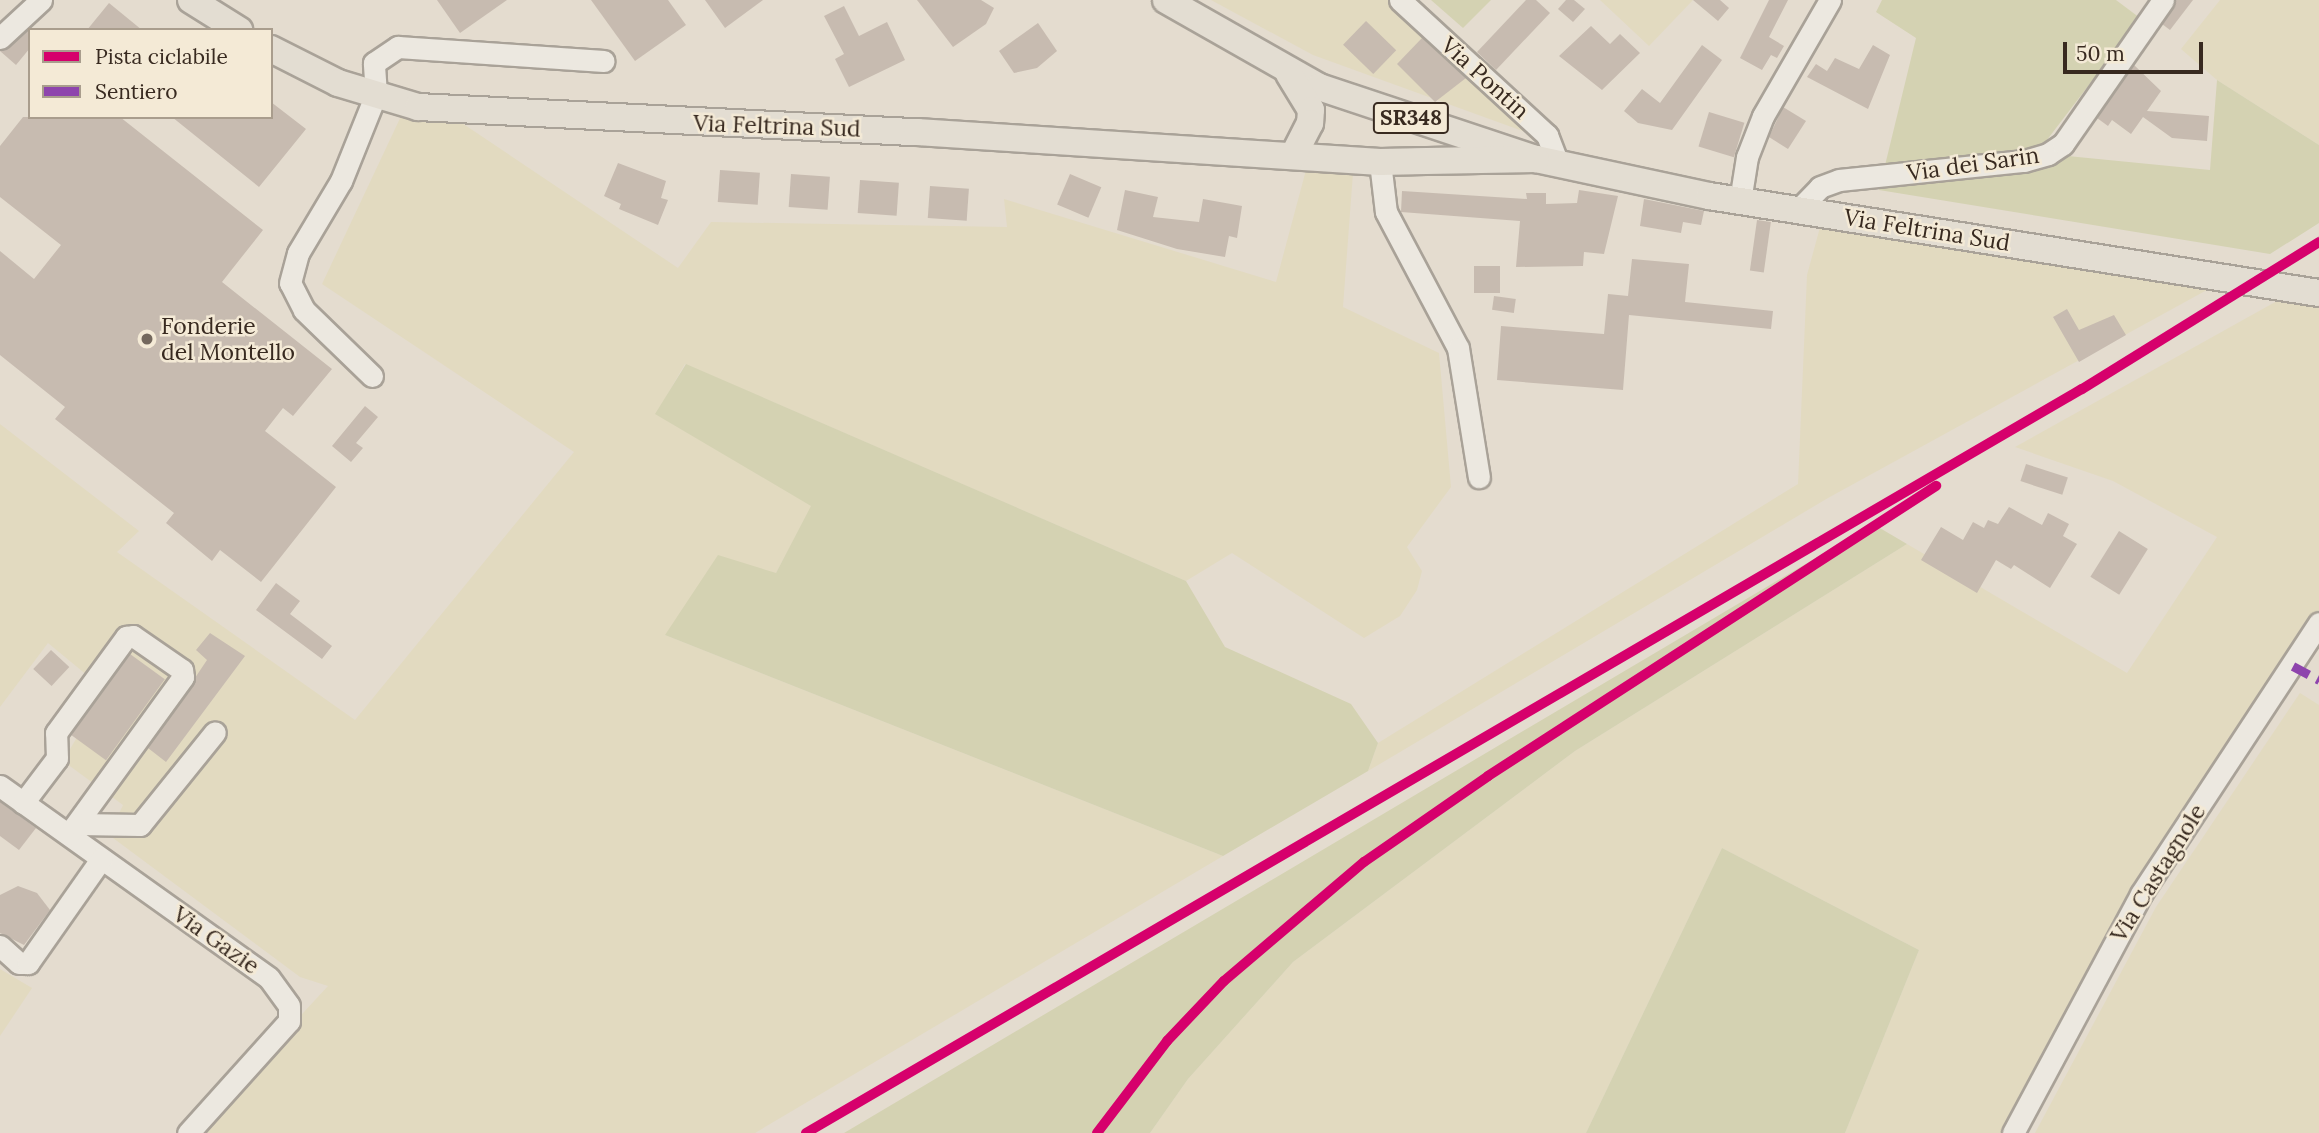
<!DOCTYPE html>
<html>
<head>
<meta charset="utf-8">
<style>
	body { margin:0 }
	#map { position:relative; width:2319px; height:1133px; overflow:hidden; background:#e4dccf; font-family:Lora,serif }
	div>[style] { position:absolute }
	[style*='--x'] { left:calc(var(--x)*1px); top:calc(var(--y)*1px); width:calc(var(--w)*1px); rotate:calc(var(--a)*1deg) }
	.farmland>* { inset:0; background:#e2dac0 }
	.green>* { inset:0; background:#d4d2b2 }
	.building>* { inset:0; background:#c7bbb0; transform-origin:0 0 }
	.roads { filter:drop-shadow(2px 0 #a9a298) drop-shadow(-2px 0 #a9a298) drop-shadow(0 2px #a9a298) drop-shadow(0 -2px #a9a298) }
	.minor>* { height:21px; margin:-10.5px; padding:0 10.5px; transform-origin:10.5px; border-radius:10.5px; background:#ece8e0 }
	.major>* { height:26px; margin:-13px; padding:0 13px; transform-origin:13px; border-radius:13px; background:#e3ddd2 }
	.quiet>* { height:9px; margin-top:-4.5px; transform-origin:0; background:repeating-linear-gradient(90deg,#8e44ad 0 18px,transparent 0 27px) }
	.cycleway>* { height:10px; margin:-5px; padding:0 5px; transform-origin:5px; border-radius:5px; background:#d6006c }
	.dots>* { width:19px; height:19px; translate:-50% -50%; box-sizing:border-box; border:4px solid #f4ead6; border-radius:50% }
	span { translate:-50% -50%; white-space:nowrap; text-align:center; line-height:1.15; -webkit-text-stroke:5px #f4ead6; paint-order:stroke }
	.shield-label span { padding:2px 5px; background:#f4ead6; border:2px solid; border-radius:5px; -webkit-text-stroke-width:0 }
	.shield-label { font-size:21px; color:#382a20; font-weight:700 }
	.street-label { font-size:23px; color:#382a20 }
	.poi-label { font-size:23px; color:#382a20 }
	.left { translate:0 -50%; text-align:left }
	.legend { position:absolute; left:28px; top:28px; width:245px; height:91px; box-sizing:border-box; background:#f4ead6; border:2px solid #a99d8d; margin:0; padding:9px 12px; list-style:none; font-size:21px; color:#382a20 }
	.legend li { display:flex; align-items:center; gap:14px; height:35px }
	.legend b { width:35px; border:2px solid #a99d8d }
	.scale { position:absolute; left:2063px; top:42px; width:140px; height:32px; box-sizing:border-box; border:4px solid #382a20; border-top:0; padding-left:9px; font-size:21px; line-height:24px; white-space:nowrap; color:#382a20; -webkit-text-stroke:5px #f4ead6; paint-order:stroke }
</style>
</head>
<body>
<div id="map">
	<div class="farmland">
		<i style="clip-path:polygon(1211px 0,1389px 0,1531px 134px,1313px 55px)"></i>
		<i style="clip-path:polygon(1600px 0,1693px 0,1649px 46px)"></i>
		<i style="clip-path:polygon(2220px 0,2319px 0,2319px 145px,2217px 80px,2181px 49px)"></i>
		<i style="clip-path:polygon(403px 112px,450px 115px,678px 268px,711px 222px,1007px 227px,1004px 199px,1276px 282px,1306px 170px,1353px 173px,1343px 307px,1439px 353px,1451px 487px,1407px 547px,1422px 571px,1417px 590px,1400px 616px,1364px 638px,1232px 553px,1186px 581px,685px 364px,656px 414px,812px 506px,776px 573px,665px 635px,1223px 856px,755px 1133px,192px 1133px,328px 986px,300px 977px,109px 835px,123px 805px,63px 761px,105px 690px,48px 643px,0 707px,0 424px,139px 531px,117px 552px,355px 720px,574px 452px,322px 284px)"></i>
		<i style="clip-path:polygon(1822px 220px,2216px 285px,1828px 498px,1368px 771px,1378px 743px,1798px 484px,1807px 275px)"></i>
		<i style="clip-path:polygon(2286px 296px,2319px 302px,2319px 610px,2224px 759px,2003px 1133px,1845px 1133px,1919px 950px,1722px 848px,1586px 1133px,1150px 1133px,1188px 1079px,1293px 962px,1575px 751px,1907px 544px,2127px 673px,2217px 537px,2113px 481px,2015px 447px)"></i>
		<i style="clip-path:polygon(2300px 693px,2319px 705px,2319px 1133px,2035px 1133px,2156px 907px)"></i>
		<i style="clip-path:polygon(0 969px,32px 988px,0 1036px)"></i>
	</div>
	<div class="green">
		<i style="clip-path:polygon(1431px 0,1491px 0,1463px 28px)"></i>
		<i style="clip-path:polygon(1882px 0,2116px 0,2140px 18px,2037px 153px,2210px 170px,2217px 80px,2319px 145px,2319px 223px,2270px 254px,1879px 190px,1916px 38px,1876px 12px)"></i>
		<i style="clip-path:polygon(686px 364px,1186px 581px,1225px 647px,1351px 704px,1378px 743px,1368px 771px,1223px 856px,665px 635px,718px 555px,776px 573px,811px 506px,655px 414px)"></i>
		<i style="clip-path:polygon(1873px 524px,1907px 544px,1575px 751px,1293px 962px,1188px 1079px,1150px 1133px,844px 1133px)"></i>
		<i style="clip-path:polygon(1722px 848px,1919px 950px,1845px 1133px,1586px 1133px)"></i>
	</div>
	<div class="building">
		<i style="clip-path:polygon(437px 0,507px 0,460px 33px)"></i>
		<i style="clip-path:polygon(591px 0,668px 0,686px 25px,635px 61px)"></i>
		<i style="clip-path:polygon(705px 0,763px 0,725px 28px)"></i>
		<i style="clip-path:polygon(917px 0,981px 0,994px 8px,986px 24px,953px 47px)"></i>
		<i style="clip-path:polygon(1526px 0,1536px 0,1550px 13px,1496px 70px,1477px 52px)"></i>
		<i style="clip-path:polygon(1566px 0,1574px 0,1585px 9px,1573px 22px,1558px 9px)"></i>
		<i style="clip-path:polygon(1693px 0,1720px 0,1729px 8px,1718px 21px)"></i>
		<i style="clip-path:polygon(1769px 0,1788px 0,1769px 37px,1784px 46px,1777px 58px,1771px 55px,1762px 70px,1740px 58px)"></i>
		<i style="clip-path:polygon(2176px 0,2193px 0,2170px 30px,2162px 24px)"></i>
		<i style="clip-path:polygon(109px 3px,142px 30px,87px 30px)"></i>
		<i style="clip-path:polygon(844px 6px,859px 36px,887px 22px,905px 60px,849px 87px,835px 59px,844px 54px,824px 16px)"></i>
		<i style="left:1366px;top:21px;width:42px;height:33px;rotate:44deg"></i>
		<i style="clip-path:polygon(1038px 23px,1057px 51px,1037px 68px,1014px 73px,999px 51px)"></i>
		<i style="clip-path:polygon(1591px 26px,1610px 44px,1620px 34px,1640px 53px,1602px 90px,1559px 56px)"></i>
		<i style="clip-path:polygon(30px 28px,30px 48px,16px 65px,0 51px)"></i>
		<i style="clip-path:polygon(1422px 38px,1466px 78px,1435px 102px,1397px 64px)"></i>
		<i style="clip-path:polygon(1702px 45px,1722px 60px,1672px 130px,1638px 123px,1624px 111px,1642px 89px,1660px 103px)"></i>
		<i style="clip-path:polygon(1873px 45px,1890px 55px,1868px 109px,1807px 77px,1816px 64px,1827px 71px,1835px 58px,1859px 69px)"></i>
		<i style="clip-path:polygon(2134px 65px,2161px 91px,2147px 111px,2209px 116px,2207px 141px,2172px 138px,2143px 117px,2131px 134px,2112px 120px,2108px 126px,2097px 118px)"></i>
		<i style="clip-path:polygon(271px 102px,306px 129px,259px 187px,172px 117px,271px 117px)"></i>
		<i style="clip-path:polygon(1783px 107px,1806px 121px,1788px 149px,1769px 137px)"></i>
		<i style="left:1709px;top:112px;width:37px;height:36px;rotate:17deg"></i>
		<i style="clip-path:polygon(23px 117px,120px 117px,263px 230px,222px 282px,332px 369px,293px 416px,283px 408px,265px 431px,336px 487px,261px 582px,220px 550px,212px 561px,166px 523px,174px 513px,55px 419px,65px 407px,0 355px,0 251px,34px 279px,61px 245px,0 197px,0 146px)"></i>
		<i style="clip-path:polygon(618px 163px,666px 181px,661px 198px,668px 200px,658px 225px,619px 209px,621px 204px,604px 196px)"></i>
		<i style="left:720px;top:170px;width:40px;height:32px;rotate:4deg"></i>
		<i style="left:791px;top:174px;width:39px;height:33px;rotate:4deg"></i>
		<i style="left:1070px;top:174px;width:34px;height:33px;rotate:23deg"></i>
		<i style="left:860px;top:180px;width:39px;height:33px;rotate:4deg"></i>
		<i style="left:930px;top:186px;width:39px;height:32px;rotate:4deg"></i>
		<i style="clip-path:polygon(1125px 190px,1158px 197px,1153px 217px,1199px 222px,1203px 199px,1242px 206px,1237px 238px,1229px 236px,1225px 257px,1177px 249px,1117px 230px)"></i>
		<i style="clip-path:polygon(1579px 190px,1618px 196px,1604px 254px,1584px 252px,1583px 266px,1516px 267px,1520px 221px,1401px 212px,1402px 191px,1527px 199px,1526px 193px,1546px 193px,1546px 204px,1577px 203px)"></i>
		<i style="clip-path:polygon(1644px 199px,1704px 211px,1701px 225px,1683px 222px,1681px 233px,1640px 226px)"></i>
		<i style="left:1757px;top:220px;width:14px;height:51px;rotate:8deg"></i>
		<i style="clip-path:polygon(1632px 259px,1689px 264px,1685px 302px,1773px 311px,1771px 329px,1629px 315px,1623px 390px,1497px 380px,1501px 326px,1604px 334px,1608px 294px,1628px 296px)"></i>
		<i style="left:1474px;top:266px;width:26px;height:27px"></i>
		<i style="left:1494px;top:296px;width:22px;height:14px;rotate:8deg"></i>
		<i style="clip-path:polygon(2067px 309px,2079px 330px,2114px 315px,2126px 335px,2079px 362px,2053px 317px)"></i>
		<i style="clip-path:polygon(365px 406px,378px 417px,356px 443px,363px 448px,351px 462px,332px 446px)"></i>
		<i style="left:2026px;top:464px;width:44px;height:18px;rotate:18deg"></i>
		<i style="clip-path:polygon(2009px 507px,2042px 525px,2048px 513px,2069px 524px,2063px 536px,2077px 544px,2050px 588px,2014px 565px,2011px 569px,1996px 560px,1977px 593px,1921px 560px,1941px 527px,1963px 540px,1973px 522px,1984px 528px,1988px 520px,1998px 524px)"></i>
		<i style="left:2119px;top:531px;width:34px;height:54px;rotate:32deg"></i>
		<i style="clip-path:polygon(276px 583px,300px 601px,290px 614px,332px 646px,322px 659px,256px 610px)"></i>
		<i style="clip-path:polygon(210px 633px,245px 656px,166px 762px,148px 748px,207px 660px,196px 650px)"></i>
		<i style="left:51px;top:650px;width:25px;height:26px;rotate:43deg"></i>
		<i style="left:130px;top:654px;width:43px;height:100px;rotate:36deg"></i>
		<i style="clip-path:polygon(0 802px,36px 828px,19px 850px,0 836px)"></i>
		<i style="clip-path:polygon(18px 886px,37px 893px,50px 910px,24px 945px,0 933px,0 895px)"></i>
	</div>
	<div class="roads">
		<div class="minor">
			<i style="--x:1400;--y:0;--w:200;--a:42.6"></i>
			<i style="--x:1547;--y:135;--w:31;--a:69"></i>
			<i style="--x:0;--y:38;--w:56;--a:-42.8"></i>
			<i style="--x:1380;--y:162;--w:50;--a:83.2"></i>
			<i style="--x:1386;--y:212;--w:154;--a:62.1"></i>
			<i style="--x:1458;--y:348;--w:131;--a:80.8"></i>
			<i style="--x:1740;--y:201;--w:45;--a:-81"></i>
			<i style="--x:1747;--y:157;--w:44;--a:-68.7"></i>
			<i style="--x:1763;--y:116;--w:134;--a:-60"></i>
			<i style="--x:1799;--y:209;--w:30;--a:-46"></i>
			<i style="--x:1820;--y:187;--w:20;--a:-20"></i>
			<i style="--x:1839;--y:180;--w:186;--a:-5.9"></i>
			<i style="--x:2024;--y:161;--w:25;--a:-16"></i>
			<i style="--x:2048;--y:154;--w:18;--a:-34"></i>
			<i style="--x:2063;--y:144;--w:175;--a:-55.2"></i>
			<i style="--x:372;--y:376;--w:95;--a:-135.9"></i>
			<i style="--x:304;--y:310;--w:30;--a:-117"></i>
			<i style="--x:290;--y:283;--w:31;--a:-75"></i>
			<i style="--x:298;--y:253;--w:84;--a:-59.2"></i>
			<i style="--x:341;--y:181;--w:94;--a:-68.1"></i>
			<i style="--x:376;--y:94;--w:31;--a:-94"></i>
			<i style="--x:374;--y:63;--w:29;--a:-34"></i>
			<i style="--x:398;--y:47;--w:206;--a:3.9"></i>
			<i style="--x:0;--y:786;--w:330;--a:35.5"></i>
			<i style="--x:269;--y:978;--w:34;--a:54"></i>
			<i style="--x:289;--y:1006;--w:15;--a:90"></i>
			<i style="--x:289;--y:1021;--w:151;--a:132"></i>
			<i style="--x:23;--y:803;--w:56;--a:-52.9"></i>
			<i style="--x:57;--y:758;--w:25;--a:-92"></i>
			<i style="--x:56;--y:733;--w:119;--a:-53.9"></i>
			<i style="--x:126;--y:637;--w:7;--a:-8"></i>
			<i style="--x:133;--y:636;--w:60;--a:34.8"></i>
			<i style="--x:182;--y:670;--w:7;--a:82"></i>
			<i style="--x:183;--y:677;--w:194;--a:126"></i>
			<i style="--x:78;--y:824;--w:62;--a:0.9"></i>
			<i style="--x:140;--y:825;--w:119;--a:-51.1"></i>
			<i style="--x:0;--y:946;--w:25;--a:42"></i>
			<i style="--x:19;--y:963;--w:9;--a:0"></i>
			<i style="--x:28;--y:963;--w:127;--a:-54.9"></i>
			<i style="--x:2013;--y:1133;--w:271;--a:-61.8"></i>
			<i style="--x:2141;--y:894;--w:324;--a:-56.7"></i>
		</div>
		<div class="major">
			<i style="--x:191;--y:0;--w:57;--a:32"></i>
			<i style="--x:1166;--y:0;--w:176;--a:29.6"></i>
			<i style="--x:1319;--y:87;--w:229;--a:18.4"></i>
			<i style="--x:1536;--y:159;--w:177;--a:12.1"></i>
			<i style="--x:1709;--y:196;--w:618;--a:9.04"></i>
			<i style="--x:271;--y:49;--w:75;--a:26.9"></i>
			<i style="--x:338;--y:83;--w:84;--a:16.7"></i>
			<i style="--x:418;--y:107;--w:500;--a:2.9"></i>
			<i style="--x:917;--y:132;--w:464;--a:3.7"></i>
			<i style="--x:1380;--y:162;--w:156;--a:-1.1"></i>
			<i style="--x:1289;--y:74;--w:42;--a:58.6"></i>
			<i style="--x:1311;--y:110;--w:13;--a:94"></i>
			<i style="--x:1310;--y:123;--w:37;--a:117"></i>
		</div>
	</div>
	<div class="quiet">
		<i style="--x:2293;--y:666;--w:30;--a:28"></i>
	</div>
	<div class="cycleway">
		<i style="--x:806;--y:1133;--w:1477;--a:-30.25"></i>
		<i style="--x:2082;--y:389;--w:279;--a:-31.8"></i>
		<i style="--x:1097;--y:1133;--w:116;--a:-52.7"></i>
		<i style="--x:1167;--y:1041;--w:83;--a:-46.5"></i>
		<i style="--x:1224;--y:981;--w:184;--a:-40.4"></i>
		<i style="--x:1364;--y:862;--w:151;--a:-34.7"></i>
		<i style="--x:1488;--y:776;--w:534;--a:-32.92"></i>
	</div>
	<div class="dots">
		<i style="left:147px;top:339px;background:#74685d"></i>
	</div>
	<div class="shield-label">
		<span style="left:1411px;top:118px">SR348</span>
	</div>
	<div class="street-label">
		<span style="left:1485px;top:78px;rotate:42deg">Via Pontin</span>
		<span style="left:777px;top:126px;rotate:2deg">Via Feltrina Sud</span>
		<span style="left:1973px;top:164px;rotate:-8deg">Via dei Sarin</span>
		<span style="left:1927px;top:230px;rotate:9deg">Via Feltrina Sud</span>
		<span style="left:2158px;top:873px;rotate:-58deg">Via Castagnole</span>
		<span style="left:216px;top:940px;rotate:35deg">Via Gazie</span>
	</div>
	<div class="poi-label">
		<span class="left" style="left:161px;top:339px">Fonderie<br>del Montello</span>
	</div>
	<ul class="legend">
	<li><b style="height:9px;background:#d6006c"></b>Pista ciclabile</li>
	<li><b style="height:9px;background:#8e44ad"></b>Sentiero</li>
	</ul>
	<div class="scale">50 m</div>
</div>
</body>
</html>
